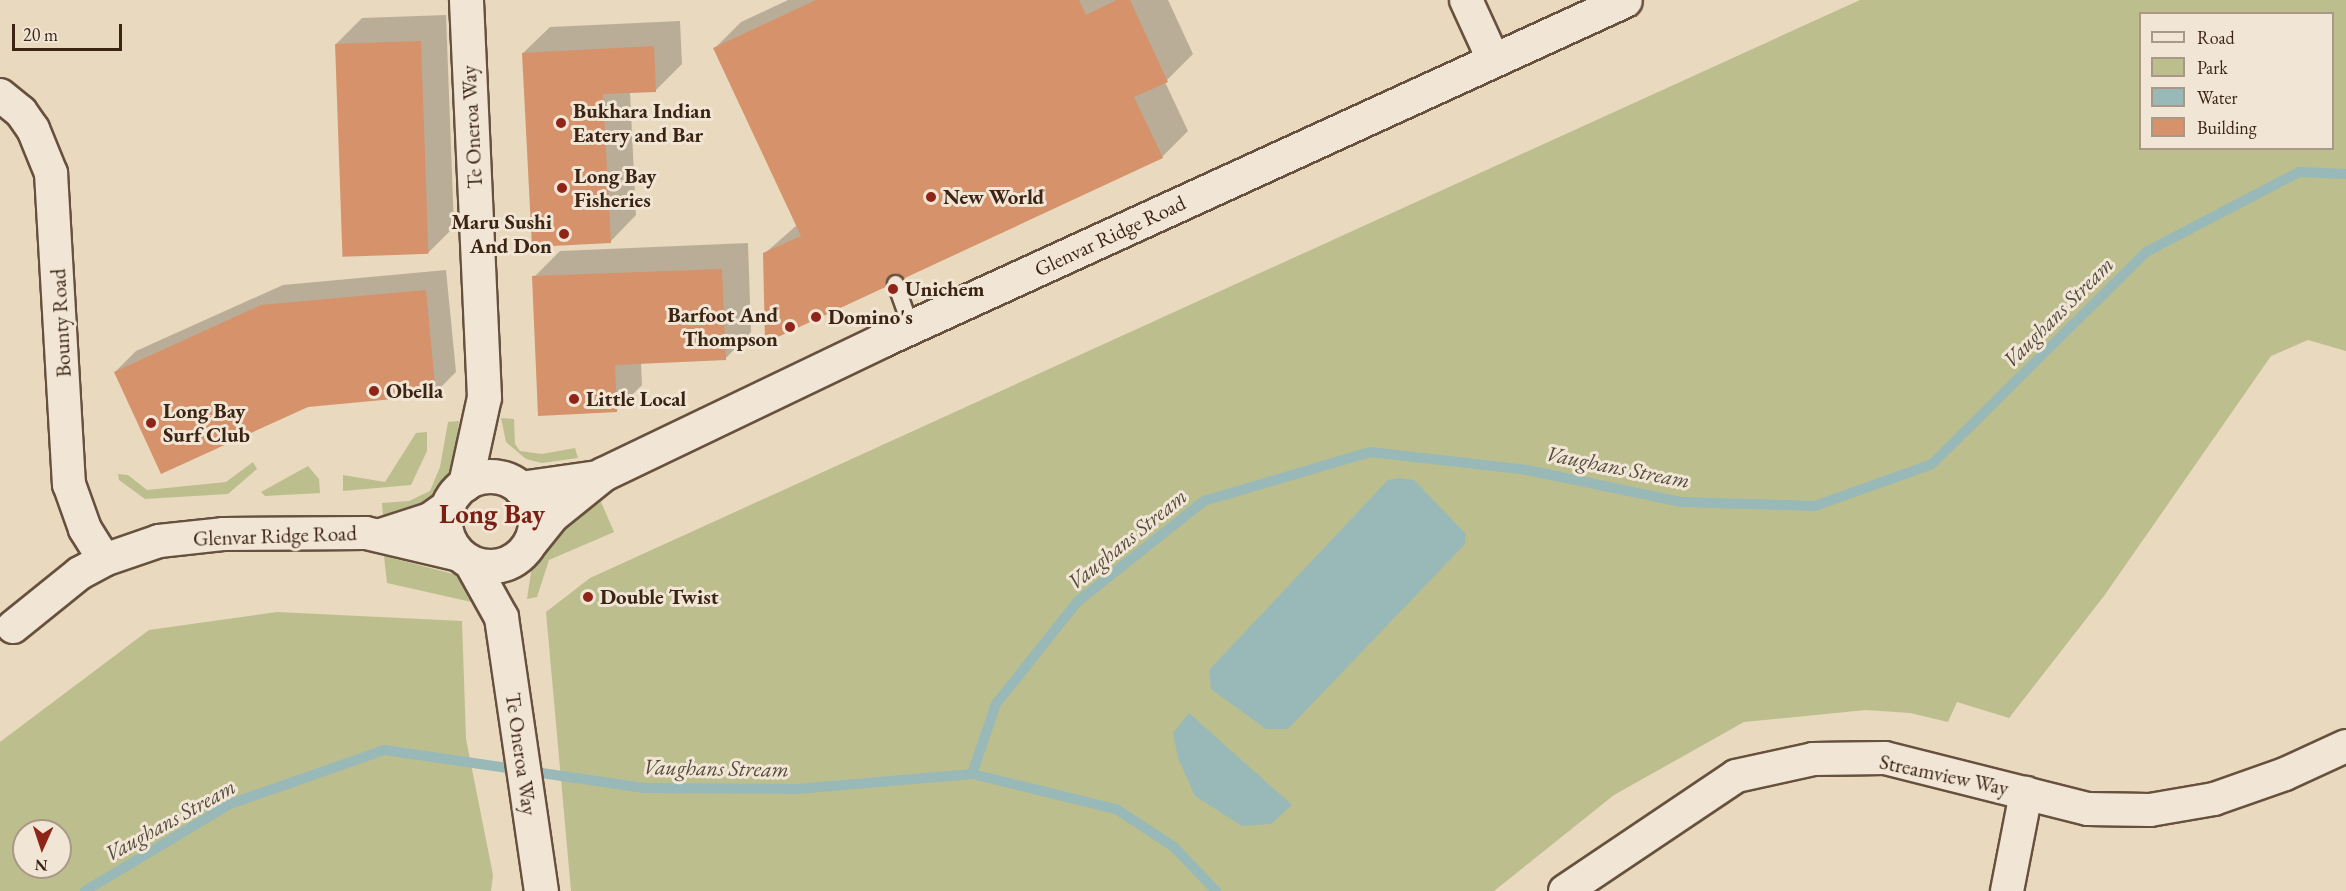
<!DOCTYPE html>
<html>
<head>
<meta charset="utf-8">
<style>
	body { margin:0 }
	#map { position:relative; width:2346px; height:891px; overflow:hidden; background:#e9d9be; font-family:"EB Garamond",serif }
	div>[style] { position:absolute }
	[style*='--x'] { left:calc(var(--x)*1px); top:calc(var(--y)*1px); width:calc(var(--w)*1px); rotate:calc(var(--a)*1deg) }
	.green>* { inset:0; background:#bcbe8e }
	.water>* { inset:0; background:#98b9b7 }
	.shadow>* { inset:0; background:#0003 }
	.stream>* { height:10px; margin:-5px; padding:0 5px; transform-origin:5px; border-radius:5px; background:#98b9b7 }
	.building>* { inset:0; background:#d5926b; transform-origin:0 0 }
	.roads { filter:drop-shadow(2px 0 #67513e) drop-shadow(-2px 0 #67513e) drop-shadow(0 2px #67513e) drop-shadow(0 -2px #67513e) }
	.lane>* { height:15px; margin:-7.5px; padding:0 7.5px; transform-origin:7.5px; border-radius:7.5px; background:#f1e6d5 }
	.street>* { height:32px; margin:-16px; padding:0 16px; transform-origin:16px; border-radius:16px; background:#f1e6d5 }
	.secondary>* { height:33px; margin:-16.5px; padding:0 16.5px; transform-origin:16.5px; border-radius:16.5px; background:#f1e6d5 }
	.secondary>.ring { margin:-16.5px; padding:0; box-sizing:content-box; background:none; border:33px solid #f1e6d5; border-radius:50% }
	.dots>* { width:16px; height:16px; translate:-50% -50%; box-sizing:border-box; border:3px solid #f1e6d5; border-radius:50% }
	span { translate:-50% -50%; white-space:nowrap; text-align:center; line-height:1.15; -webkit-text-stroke:6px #f1e6d5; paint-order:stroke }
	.poi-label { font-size:21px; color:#3c2413; font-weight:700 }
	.left { translate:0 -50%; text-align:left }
	.right { translate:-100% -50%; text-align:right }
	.street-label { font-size:21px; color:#3c2413 }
	.water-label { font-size:22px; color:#53493c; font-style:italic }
	.district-label { font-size:27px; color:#7a1f14; font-weight:700 }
	.legend { position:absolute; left:2139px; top:12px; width:195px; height:138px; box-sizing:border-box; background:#f1e6d5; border:2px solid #a99887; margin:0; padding:8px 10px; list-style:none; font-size:18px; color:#3c2413 }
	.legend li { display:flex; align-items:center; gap:12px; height:30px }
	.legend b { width:30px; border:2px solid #a99887 }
	.north { position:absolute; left:12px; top:819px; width:60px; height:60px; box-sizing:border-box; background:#f1e6d5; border:2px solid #a99887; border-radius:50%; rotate:183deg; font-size:16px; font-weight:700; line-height:24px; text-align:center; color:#3c2413 }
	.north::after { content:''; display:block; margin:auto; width:21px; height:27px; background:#8f2418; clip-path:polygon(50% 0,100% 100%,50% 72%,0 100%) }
	.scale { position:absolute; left:12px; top:24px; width:110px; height:27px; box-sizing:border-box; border:3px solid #3c2413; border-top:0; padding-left:8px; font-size:18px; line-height:21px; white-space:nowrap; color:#3c2413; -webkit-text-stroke:4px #f1e6d5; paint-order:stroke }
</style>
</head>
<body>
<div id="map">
	<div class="green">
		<i style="clip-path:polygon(evenodd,1860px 0,2346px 0,2346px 351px,2308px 340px,2271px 356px,2104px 596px,2009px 718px,1957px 702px,1948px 722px,1910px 713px,1866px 710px,1744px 722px,1614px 795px,1494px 891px,571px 891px,546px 612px,590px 578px,1860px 0,2140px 14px,2332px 14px,2332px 148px,2140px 148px,2140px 14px)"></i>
		<i style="clip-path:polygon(501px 418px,514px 419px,515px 444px,520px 451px,542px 454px,575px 448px,578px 458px,542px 463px,526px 459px,506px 442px)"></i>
		<i style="clip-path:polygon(459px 421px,454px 460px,438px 498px,407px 514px,383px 515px,382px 503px,409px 501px,430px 491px,440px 467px,448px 422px)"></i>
		<i style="clip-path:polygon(427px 432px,427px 451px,411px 485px,343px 491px,343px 475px,385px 482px,416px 433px)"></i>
		<i style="clip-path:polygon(253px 462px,257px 469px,228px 494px,145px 499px,119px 480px,118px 474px,128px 475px,147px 490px,226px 482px)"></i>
		<i style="clip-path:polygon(308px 466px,319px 479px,320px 493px,265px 496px,261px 492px)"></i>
		<i style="clip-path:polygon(601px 502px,614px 532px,549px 560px,537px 597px,527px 599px,532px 566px,544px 545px,565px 523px)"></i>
		<i style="clip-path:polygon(384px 556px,461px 576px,476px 603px,387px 583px)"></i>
		<i style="clip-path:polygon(evenodd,277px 612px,462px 621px,466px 739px,493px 875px,491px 891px,0 891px,0 742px,149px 630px,277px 612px,24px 831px,60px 831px,60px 867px,24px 867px,24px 831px)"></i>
	</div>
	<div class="water">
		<i style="clip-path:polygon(1399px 478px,1414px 480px,1466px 534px,1465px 544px,1288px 729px,1266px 729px,1211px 689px,1209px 670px,1388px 480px)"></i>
		<i style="clip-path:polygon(1189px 713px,1292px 805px,1271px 824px,1242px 826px,1195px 796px,1178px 758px,1173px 733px)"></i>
	</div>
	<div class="shadow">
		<i style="clip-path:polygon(788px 0,1168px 0,1193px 54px,1165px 82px,1188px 131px,1162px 157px,764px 254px,797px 225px,715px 48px,741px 22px)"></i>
		<i style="clip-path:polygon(446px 15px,454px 227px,428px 253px,336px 44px,362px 18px)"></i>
		<i style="clip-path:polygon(680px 21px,682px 64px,656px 90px,630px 92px,636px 215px,610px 242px,523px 53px,550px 27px)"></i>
		<i style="clip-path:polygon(748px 243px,751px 332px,725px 359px,641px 362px,642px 385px,616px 411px,534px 277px,560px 251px)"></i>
		<i style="clip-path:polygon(446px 270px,456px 372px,435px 393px,115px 372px,136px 351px,283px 285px)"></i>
	</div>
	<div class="stream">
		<i style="--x:972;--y:774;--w:74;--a:-71.1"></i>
		<i style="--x:996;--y:704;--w:130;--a:-51.5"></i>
		<i style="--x:1077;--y:602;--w:162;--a:-38.5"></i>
		<i style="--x:1204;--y:501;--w:173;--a:-16.4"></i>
		<i style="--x:1370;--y:452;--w:158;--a:6.5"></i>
		<i style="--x:1527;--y:470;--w:158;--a:11.7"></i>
		<i style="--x:1682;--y:502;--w:133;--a:1.7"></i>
		<i style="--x:1815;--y:506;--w:124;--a:-19.7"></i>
		<i style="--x:1932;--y:464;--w:301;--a:-44.7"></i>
		<i style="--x:2146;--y:252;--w:173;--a:-27.6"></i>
		<i style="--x:2299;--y:172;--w:47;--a:2.4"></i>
		<i style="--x:85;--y:891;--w:169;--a:-31"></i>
		<i style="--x:230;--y:804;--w:163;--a:-19.3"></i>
		<i style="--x:384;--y:750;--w:263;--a:8.3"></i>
		<i style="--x:644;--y:788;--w:153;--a:0.4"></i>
		<i style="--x:797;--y:789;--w:176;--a:-4.9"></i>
		<i style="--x:972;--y:774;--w:148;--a:13.7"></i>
		<i style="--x:1116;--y:809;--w:69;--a:33.2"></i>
		<i style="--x:1174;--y:847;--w:61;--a:46.3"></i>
	</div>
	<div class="building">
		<i style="clip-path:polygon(816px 0,1079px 0,1086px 15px,1117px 0,1130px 0,1168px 82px,1134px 97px,1163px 158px,765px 343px,763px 253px,801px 236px,713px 48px)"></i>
		<i style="left:421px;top:41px;width:213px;height:86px;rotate:88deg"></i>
		<i style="clip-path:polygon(654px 46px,656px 92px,603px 94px,611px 243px,532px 247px,522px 53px)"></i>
		<i style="clip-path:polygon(722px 269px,726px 360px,615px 365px,617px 412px,538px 416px,532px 276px)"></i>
		<i style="clip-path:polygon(426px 290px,436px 395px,308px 407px,161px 474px,114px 372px,261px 305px)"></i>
	</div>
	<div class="roads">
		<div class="lane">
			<i style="--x:895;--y:283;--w:48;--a:70.4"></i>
		</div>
		<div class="street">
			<i style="--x:1466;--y:0;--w:65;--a:65.4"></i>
			<i style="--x:0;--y:95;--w:27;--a:39"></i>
			<i style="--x:21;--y:112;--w:21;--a:55"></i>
			<i style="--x:33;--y:129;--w:48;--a:67.8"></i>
			<i style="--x:51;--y:173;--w:312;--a:86.7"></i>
			<i style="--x:69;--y:484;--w:48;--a:70.4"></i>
			<i style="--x:85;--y:529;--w:36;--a:58"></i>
			<i style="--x:381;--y:535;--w:52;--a:-18.1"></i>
			<i style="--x:430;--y:519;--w:21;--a:-35"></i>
			<i style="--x:13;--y:627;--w:86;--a:-38.9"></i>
			<i style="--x:80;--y:573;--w:27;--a:-28"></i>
			<i style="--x:104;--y:560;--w:58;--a:-19.1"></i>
			<i style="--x:159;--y:541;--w:64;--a:-6.2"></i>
			<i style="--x:223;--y:534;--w:143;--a:-0.4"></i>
			<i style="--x:366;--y:533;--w:97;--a:13.2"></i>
			<i style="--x:1565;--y:891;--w:206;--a:-33.9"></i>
			<i style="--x:1736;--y:776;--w:79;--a:-12.4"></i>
			<i style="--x:1813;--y:759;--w:72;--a:-0.8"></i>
			<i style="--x:1885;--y:758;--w:209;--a:14.1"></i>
			<i style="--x:2088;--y:809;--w:62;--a:0.9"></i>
			<i style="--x:2150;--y:810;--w:65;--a:-9.8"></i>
			<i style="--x:2214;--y:799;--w:75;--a:-19.4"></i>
			<i style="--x:2285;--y:774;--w:67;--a:-24.7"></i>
			<i style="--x:2007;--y:891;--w:100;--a:-79"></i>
		</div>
		<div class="secondary">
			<i class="ring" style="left:445px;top:476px;width:57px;height:57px"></i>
			<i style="--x:465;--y:484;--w:89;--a:-77.7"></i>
			<i style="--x:484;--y:397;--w:397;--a:-92.6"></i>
			<i style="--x:520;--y:488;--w:78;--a:-8.1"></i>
			<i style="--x:531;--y:541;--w:32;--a:-51"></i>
			<i style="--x:551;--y:516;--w:67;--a:-38.9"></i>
			<i style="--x:603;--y:474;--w:307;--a:-25.6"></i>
			<i style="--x:880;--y:341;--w:819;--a:-24.59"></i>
			<i style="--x:471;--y:563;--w:62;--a:60.9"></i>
			<i style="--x:501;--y:617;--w:277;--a:81.7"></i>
		</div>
	</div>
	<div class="dots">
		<i style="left:561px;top:123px;background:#8f2418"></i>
		<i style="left:562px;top:188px;background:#8f2418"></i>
		<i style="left:931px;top:197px;background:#8f2418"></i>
		<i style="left:564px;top:234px;background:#8f2418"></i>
		<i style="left:893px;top:289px;background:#8f2418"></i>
		<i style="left:816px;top:317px;background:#8f2418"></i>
		<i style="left:790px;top:327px;background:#8f2418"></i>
		<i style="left:374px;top:391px;background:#8f2418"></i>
		<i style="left:574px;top:399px;background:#8f2418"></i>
		<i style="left:151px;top:423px;background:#8f2418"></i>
		<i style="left:588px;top:597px;background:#8f2418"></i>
	</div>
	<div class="poi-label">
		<span class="left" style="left:573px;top:123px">Bukhara Indian<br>Eatery and Bar</span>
		<span class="left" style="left:574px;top:188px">Long Bay<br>Fisheries</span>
		<span class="left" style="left:943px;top:197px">New World</span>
		<span class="right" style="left:552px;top:234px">Maru Sushi<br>And Don</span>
		<span class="left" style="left:905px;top:289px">Unichem</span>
		<span class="right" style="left:778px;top:327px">Barfoot And<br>Thompson</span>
		<span class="left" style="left:828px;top:317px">Domino's</span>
		<span class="left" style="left:386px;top:391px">Obella</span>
		<span class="left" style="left:586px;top:399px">Little Local</span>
		<span class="left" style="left:163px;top:423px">Long Bay<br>Surf Club</span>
		<span class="left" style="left:600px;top:597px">Double Twist</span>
	</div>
	<div class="street-label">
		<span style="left:472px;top:127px;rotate:-93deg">Te Oneroa Way</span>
		<span style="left:1110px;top:236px;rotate:-25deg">Glenvar Ridge Road</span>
		<span style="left:61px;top:323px;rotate:-93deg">Bounty Road</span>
		<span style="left:275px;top:536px;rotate:-2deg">Glenvar Ridge Road</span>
		<span style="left:521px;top:754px;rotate:82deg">Te Oneroa Way</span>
		<span style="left:1944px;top:775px;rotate:12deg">Streamview Way</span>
	</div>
	<div class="water-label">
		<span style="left:2058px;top:312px;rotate:-45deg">Vaughans Stream</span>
		<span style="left:1618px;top:467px;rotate:11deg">Vaughans Stream</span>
		<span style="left:1127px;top:539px;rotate:-39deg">Vaughans Stream</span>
		<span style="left:716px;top:768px;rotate:1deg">Vaughans Stream</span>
		<span style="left:170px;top:820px;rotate:-29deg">Vaughans Stream</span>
	</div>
	<div class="district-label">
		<span style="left:492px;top:514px">Long Bay</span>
	</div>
	<ul class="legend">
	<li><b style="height:8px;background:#f1e6d5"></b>Road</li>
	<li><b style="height:16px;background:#bcbe8e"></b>Park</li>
	<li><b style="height:16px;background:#98b9b7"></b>Water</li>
	<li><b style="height:16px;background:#d5926b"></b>Building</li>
	</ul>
	<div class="north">N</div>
	<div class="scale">20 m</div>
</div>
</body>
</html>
